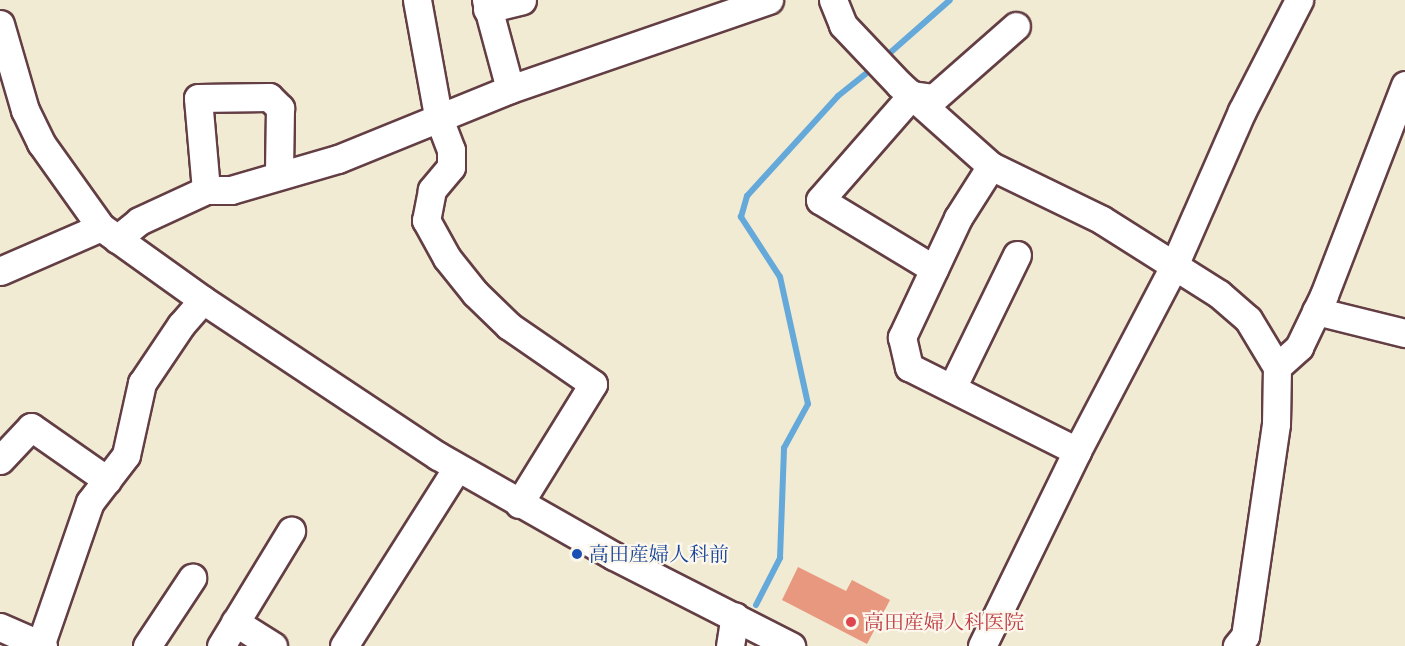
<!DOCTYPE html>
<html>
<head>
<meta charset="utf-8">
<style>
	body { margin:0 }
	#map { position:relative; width:1405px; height:646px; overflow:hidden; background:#f2ebd3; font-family:Cardo,"Noto Serif JP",serif }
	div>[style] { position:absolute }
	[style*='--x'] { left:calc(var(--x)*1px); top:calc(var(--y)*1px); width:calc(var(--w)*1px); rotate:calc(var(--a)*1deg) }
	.stream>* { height:6px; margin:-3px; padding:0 3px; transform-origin:3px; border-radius:3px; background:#64a9da }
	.building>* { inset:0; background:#e7987e }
	.roads { filter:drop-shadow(2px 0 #633e44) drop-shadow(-2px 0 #633e44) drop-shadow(0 2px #633e44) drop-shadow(0 -2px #633e44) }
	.minor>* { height:27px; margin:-13.5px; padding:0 13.5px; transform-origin:13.5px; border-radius:13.5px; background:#fff }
	.dots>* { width:16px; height:16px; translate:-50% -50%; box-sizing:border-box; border:3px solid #fbf7ec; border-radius:50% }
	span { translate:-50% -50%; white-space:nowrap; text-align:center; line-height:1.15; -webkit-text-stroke:4.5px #fbf7ec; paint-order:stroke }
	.transit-label { font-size:20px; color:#164399 }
	.left { translate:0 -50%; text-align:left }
	.health-label { font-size:20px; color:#be3a42 }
</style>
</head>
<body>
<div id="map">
	<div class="stream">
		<i style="--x:883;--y:59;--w:89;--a:-41.4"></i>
		<i style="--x:756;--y:605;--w:53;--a:-62.9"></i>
		<i style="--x:780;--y:558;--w:110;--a:-87.9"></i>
		<i style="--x:784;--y:448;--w:50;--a:-61.4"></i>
		<i style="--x:808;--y:404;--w:130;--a:-102.4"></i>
		<i style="--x:780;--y:277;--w:72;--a:-123"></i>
		<i style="--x:741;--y:217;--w:22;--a:-74"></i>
		<i style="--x:747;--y:196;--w:135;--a:-47.7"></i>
		<i style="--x:838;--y:96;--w:45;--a:-38.7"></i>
	</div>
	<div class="building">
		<i style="clip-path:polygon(798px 567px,846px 591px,852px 580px,890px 600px,867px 644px,782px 600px)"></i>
	</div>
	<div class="roads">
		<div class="minor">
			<i style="--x:417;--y:0;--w:118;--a:79.7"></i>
			<i style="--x:438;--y:116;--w:36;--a:69"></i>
			<i style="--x:451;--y:150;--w:17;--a:90"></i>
			<i style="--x:451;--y:167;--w:30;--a:130"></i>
			<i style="--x:432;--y:190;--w:31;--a:101"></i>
			<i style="--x:426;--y:220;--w:43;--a:61.1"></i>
			<i style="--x:447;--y:258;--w:45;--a:51.3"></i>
			<i style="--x:475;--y:293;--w:47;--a:44.1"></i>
			<i style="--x:509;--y:326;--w:102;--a:34.6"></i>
			<i style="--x:593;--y:384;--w:141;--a:121.7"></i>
			<i style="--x:486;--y:0;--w:92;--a:74.9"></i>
			<i style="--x:833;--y:0;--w:27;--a:68"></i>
			<i style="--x:843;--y:25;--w:83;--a:46.5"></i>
			<i style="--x:900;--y:85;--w:122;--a:41.7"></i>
			<i style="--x:991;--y:166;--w:123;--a:25.9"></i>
			<i style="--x:1102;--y:220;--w:138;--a:32.3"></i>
			<i style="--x:1219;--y:294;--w:38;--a:41"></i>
			<i style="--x:1248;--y:319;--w:56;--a:58.9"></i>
			<i style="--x:1277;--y:367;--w:57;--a:91"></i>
			<i style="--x:1276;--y:424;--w:214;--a:98.3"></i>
			<i style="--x:1245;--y:636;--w:13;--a:129"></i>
			<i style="--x:487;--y:9;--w:36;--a:-14"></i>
			<i style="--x:0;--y:24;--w:90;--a:73.8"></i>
			<i style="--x:25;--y:110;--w:37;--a:64"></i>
			<i style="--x:41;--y:143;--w:103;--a:54.5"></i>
			<i style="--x:101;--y:227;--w:125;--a:35.6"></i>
			<i style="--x:203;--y:300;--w:282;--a:33.6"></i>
			<i style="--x:438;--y:456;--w:202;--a:29.6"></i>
			<i style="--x:614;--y:556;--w:199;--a:27"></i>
			<i style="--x:991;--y:166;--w:62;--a:122.4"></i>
			<i style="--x:958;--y:218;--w:132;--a:115.2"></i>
			<i style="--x:902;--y:337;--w:31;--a:77"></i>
			<i style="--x:909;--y:367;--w:188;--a:26.6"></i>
			<i style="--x:206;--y:190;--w:92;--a:-95"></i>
			<i style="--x:198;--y:98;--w:71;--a:-0.8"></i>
			<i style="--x:269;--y:97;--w:16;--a:45"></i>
			<i style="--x:280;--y:108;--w:67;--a:90.9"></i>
			<i style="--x:117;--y:239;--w:28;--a:-39"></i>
			<i style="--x:139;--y:221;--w:74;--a:-24.8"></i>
			<i style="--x:206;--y:190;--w:25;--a:0"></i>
			<i style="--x:231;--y:190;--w:111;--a:-16.2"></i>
			<i style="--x:338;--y:159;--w:186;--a:-22.1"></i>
			<i style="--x:510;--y:89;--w:274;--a:-19"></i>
			<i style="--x:934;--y:269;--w:133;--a:-148.8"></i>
			<i style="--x:820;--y:200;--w:140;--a:-48.8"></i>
			<i style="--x:912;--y:95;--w:22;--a:8"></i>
			<i style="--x:934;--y:98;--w:109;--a:-41.3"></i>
			<i style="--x:0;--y:271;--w:110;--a:-23.5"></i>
			<i style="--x:1316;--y:311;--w:92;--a:13.9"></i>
			<i style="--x:1277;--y:367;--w:30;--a:-42"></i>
			<i style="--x:1299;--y:347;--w:58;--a:-64.3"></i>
			<i style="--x:1324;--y:295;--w:225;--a:-68.9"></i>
			<i style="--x:952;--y:388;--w:148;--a:-64"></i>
			<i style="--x:0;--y:460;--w:45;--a:-46.8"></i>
			<i style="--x:31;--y:427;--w:93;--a:34.9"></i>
			<i style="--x:235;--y:622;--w:45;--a:32.3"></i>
			<i style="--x:0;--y:627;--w:47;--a:23.8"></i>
			<i style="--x:40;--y:646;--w:152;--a:-70.9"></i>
			<i style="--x:90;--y:502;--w:59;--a:-52.5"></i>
			<i style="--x:126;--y:455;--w:74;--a:-77.5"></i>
			<i style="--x:142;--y:383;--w:70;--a:-56.1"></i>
			<i style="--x:181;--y:325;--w:33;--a:-49"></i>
			<i style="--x:147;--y:646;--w:82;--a:-56.5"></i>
			<i style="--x:221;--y:646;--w:135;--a:-58.7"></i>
			<i style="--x:344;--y:646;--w:211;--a:-57.6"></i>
			<i style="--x:730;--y:646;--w:30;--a:-81"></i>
			<i style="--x:982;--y:646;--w:217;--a:-64"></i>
			<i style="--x:1077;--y:451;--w:207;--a:-62.3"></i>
			<i style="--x:1173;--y:268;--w:171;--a:-66.3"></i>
			<i style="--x:1242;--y:111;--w:125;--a:-62.8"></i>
		</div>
	</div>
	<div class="dots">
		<i style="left:577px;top:554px;background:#1a4fb4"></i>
		<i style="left:851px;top:622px;background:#e0444e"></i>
	</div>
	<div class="transit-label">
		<span class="left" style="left:589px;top:554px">高田産婦人科前</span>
	</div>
	<div class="health-label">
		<span class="left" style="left:864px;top:622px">高田産婦人科医院</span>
	</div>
</div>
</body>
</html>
